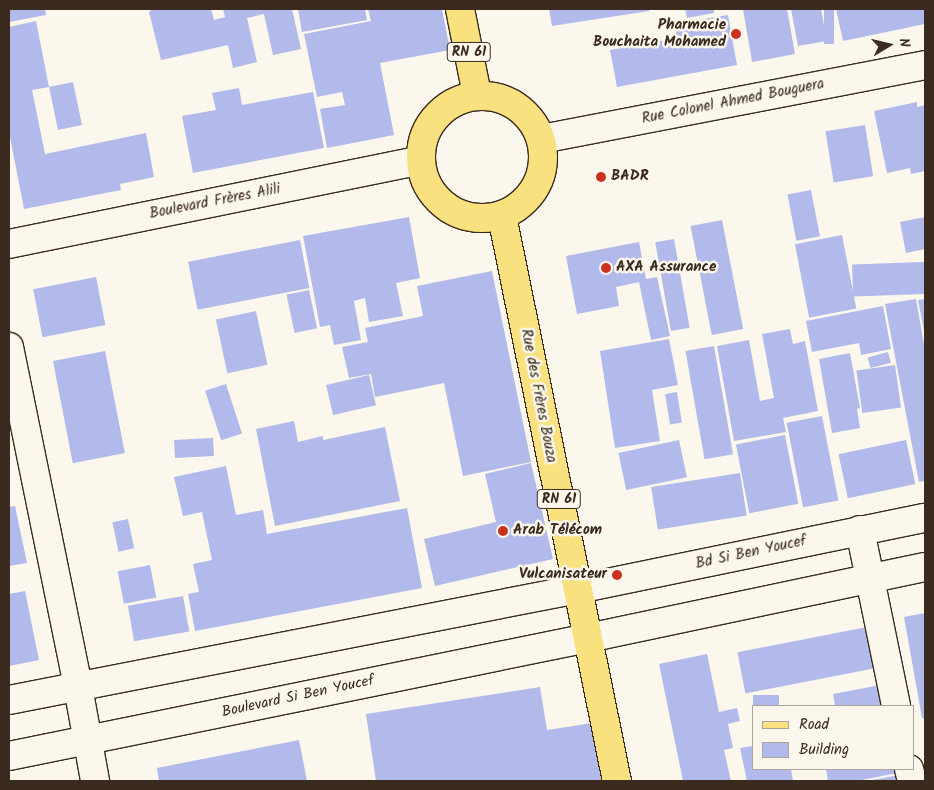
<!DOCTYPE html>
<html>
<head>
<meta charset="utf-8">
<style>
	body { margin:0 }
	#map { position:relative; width:934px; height:790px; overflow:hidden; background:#fbf7ec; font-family:Kalam,sans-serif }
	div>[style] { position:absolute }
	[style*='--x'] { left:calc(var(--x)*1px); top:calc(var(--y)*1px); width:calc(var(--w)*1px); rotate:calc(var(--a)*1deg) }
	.building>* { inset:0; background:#b1baeb; transform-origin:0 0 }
	.roads { filter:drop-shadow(1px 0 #3b2a1e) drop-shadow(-1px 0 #3b2a1e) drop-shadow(0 1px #3b2a1e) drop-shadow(0 -1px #3b2a1e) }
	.street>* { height:28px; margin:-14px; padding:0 14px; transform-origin:14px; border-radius:14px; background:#fbf7ec }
	.secondary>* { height:28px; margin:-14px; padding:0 14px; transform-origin:14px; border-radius:14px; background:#fbf7ec }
	.primary>* { height:28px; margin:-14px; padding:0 14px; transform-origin:14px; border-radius:14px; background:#fae180 }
	.primary>.ring { margin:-14px; padding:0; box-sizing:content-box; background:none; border:28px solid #fae180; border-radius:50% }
	.dots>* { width:14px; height:14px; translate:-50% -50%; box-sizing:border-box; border:2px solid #fbf7ec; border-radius:50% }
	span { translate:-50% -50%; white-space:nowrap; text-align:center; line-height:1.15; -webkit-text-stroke:5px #fbf7ec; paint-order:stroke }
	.shield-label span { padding:1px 4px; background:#fbf7ec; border:1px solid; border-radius:4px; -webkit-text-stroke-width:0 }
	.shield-label { font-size:14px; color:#3b2a1e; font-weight:700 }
	.poi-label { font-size:15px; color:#3b2a1e; font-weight:700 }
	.right { translate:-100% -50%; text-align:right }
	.left { translate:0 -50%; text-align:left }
	.street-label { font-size:15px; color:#3b2a1e }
	.frame { position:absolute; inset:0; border:10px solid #3b2a1e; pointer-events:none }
	.legend { position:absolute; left:752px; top:705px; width:162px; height:65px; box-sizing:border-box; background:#fbf7ec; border:1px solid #aea59a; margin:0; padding:6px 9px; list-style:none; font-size:15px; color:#3b2a1e }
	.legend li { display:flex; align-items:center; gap:10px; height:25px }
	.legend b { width:25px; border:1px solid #aea59a }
	.north { position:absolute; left:864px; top:20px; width:50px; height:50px; -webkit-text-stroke:4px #fbf7ec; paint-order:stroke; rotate:81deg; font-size:14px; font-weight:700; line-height:20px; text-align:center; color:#3b2a1e }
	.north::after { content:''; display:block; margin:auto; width:18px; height:22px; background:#3b2a1e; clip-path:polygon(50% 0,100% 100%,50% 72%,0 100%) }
</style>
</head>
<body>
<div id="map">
	<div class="building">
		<i style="clip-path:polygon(9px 9px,45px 9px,46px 15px,9px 22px)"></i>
		<i style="clip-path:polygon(153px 9px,211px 9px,214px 20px,225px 17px,223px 9px,292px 9px,301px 49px,273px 55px,264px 14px,247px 18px,257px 62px,233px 68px,228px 45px,161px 60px,149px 12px)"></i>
		<i style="clip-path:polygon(298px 9px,365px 9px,367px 20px,302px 32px)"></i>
		<i style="clip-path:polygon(368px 9px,442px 9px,450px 50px,380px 63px,394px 135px,327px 148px,320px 109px,345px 105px,342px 92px,317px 97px,304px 34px,371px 21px)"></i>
		<i style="clip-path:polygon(549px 9px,649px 9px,649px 11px,552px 26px)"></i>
		<i style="clip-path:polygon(685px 9px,714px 9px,714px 13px,687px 18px)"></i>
		<i style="clip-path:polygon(743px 9px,787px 9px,795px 54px,752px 62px)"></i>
		<i style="clip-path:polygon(791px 9px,821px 9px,827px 41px,798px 46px)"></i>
		<i style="left:824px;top:9px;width:10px;height:35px"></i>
		<i style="clip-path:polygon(836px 9px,925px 9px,925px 24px,843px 41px)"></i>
		<i style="clip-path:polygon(728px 15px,737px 65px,617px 87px,610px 50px,677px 38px,674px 24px)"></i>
		<i style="clip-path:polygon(36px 21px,49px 87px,73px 82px,82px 125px,58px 130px,49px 87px,32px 90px,45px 154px,146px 133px,154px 177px,120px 184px,121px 190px,24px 209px,9px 132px,9px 27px)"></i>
		<i style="clip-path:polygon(239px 88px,242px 105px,313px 92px,324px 148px,193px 173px,182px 116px,216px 110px,212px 93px)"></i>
		<i style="clip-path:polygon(917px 102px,917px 107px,925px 105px,925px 171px,911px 174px,910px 168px,887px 173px,874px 111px)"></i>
		<i style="left:865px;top:125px;width:52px;height:40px;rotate:81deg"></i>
		<i style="left:811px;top:190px;width:47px;height:24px;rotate:79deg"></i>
		<i style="clip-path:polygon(409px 217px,420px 278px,396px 283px,403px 316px,369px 322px,365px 298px,354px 301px,361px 340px,334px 345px,330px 325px,320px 327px,303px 236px)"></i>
		<i style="clip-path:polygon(925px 217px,925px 249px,906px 253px,900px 222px)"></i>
		<i style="left:722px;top:220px;width:111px;height:32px;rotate:79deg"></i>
		<i style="left:842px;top:235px;width:75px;height:48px;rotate:79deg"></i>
		<i style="left:674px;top:239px;width:90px;height:19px;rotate:80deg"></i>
		<i style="left:300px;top:240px;width:49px;height:114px;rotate:79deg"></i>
		<i style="clip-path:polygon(639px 242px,646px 279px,657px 277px,670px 336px,651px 340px,639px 282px,616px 287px,619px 306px,577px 314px,566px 256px)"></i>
		<i style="left:924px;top:262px;width:32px;height:72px;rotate:88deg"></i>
		<i style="clip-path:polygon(492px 271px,531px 462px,463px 476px,444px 383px,375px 397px,371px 374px,349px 378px,342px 347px,368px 342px,365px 328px,423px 316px,417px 286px)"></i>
		<i style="left:96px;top:277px;width:49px;height:64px;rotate:79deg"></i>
		<i style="left:309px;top:290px;width:39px;height:23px;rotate:78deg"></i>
		<i style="clip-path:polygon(916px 299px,925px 350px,925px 481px,919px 482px,885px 304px)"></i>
		<i style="clip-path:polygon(925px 299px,925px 331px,924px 331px,918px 300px)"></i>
		<i style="clip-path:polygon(883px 306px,891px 349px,861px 355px,859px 343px,812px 352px,806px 321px)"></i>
		<i style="left:256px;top:311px;width:55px;height:41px;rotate:78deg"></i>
		<i style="clip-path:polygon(790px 329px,793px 344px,805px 341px,818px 411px,783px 418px,786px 432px,734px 441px,717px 346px,749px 340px,760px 401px,774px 398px,762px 334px)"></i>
		<i style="clip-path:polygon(669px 339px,678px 385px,652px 390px,660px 441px,615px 448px,600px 351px)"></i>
		<i style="left:714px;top:346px;width:110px;height:29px;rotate:80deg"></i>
		<i style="left:105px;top:351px;width:104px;height:53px;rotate:79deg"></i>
		<i style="left:888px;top:352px;width:11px;height:21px;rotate:75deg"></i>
		<i style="clip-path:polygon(850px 353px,860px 408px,857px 409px,860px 428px,832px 433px,819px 359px)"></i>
		<i style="left:895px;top:365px;width:43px;height:39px;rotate:82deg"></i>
		<i style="left:369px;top:375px;width:31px;height:44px;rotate:77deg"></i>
		<i style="left:226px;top:384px;width:52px;height:22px;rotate:72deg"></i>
		<i style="left:677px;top:392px;width:31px;height:12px;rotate:81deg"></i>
		<i style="left:822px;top:416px;width:86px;height:36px;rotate:79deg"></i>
		<i style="clip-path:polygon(294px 421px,298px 442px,323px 436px,323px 440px,385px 427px,400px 501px,275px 526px,256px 429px)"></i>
		<i style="left:785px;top:435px;width:70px;height:50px;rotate:79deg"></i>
		<i style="left:213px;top:438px;width:18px;height:39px;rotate:87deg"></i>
		<i style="left:679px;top:440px;width:38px;height:62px;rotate:78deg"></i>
		<i style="left:906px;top:440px;width:45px;height:69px;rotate:78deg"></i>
		<i style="clip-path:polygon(531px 463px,553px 559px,435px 586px,424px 539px,496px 522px,485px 474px)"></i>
		<i style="clip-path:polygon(226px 466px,236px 515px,263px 510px,267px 534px,407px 508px,422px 588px,195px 631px,188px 594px,199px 592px,193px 564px,212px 560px,202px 512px,183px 516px,174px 477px)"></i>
		<i style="left:740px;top:473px;width:43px;height:90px;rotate:81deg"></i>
		<i style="clip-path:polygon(15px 506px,27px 563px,9px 566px,9px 507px)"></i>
		<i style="left:128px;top:519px;width:30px;height:16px;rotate:78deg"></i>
		<i style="left:150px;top:565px;width:33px;height:33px;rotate:79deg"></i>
		<i style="clip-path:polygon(25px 591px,39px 660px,9px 666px,9px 594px)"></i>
		<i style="left:183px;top:596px;width:36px;height:56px;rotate:80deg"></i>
		<i style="clip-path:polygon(925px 613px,925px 718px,922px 718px,904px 617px)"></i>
		<i style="left:867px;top:627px;width:42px;height:132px;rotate:79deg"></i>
		<i style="clip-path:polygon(707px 654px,719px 712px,737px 708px,740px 721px,728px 724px,733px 748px,724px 750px,731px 781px,683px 781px,659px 664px)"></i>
		<i style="clip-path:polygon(880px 685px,884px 706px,835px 706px,833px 694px)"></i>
		<i style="clip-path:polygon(540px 687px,547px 730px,599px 722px,608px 781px,376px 781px,366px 714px)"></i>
		<i style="left:753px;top:695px;width:26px;height:11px"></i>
		<i style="clip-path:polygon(299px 740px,307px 781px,159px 781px,157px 768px)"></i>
		<i style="clip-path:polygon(753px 746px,753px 769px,791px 769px,793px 781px,747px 781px,740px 748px)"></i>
		<i style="clip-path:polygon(826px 769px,896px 769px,897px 773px,857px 781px,828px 781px)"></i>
		<i style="clip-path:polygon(900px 775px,901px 781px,872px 781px,872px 780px)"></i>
	</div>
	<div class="roads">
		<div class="street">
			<i style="--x:9;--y:347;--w:347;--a:78.5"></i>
			<i style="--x:78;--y:687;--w:96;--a:79.7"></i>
			<i style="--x:860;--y:530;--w:180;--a:78.4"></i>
			<i style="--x:9;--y:700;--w:580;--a:-11.04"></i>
			<i style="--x:9;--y:756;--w:591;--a:-11.52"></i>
			<i style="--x:909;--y:769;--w:12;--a:76"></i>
		</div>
		<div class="secondary">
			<i style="--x:541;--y:139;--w:391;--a:-10.9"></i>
			<i style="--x:9;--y:244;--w:420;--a:-11.5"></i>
			<i style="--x:578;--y:589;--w:354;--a:-11.6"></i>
			<i style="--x:588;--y:638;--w:344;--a:-11.9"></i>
		</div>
		<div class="primary">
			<i style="--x:460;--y:9;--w:88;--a:78.8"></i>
			<i class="ring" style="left:421px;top:96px;width:94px;height:94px"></i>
			<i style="--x:502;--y:216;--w:577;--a:78.5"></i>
		</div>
	</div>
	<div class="dots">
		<i style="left:736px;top:34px;background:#c8321e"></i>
		<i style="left:601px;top:177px;background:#c8321e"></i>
		<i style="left:606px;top:268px;background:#c8321e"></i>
		<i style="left:503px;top:531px;background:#c8321e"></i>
		<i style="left:617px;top:575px;background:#c8321e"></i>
	</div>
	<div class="shield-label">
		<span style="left:469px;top:52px">RN 61</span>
		<span style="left:559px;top:499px">RN 61</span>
	</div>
	<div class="poi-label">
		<span class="right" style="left:726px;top:34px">Pharmacie<br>Bouchaita Mohamed</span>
		<span class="left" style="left:611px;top:177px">BADR</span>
		<span class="left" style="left:616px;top:268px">AXA Assurance</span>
		<span class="left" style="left:513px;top:531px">Arab Télécom</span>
		<span class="right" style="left:607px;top:575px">Vulcanisateur</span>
	</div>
	<div class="street-label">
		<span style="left:733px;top:102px;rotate:-11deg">Rue Colonel Ahmed Bouguera</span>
		<span style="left:215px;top:202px;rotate:-11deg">Boulevard Frères Alili</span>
		<span style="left:538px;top:396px;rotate:79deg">Rue des Frères Bouza</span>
		<span style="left:751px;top:553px;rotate:-12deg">Bd Si Ben Youcef</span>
		<span style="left:298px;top:697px;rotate:-12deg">Boulevard Si Ben Youcef</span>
	</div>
	<div class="frame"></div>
	<ul class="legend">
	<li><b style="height:6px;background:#fae180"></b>Road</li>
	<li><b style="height:14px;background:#b1baeb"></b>Building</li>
	</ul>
	<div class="north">N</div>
</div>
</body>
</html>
